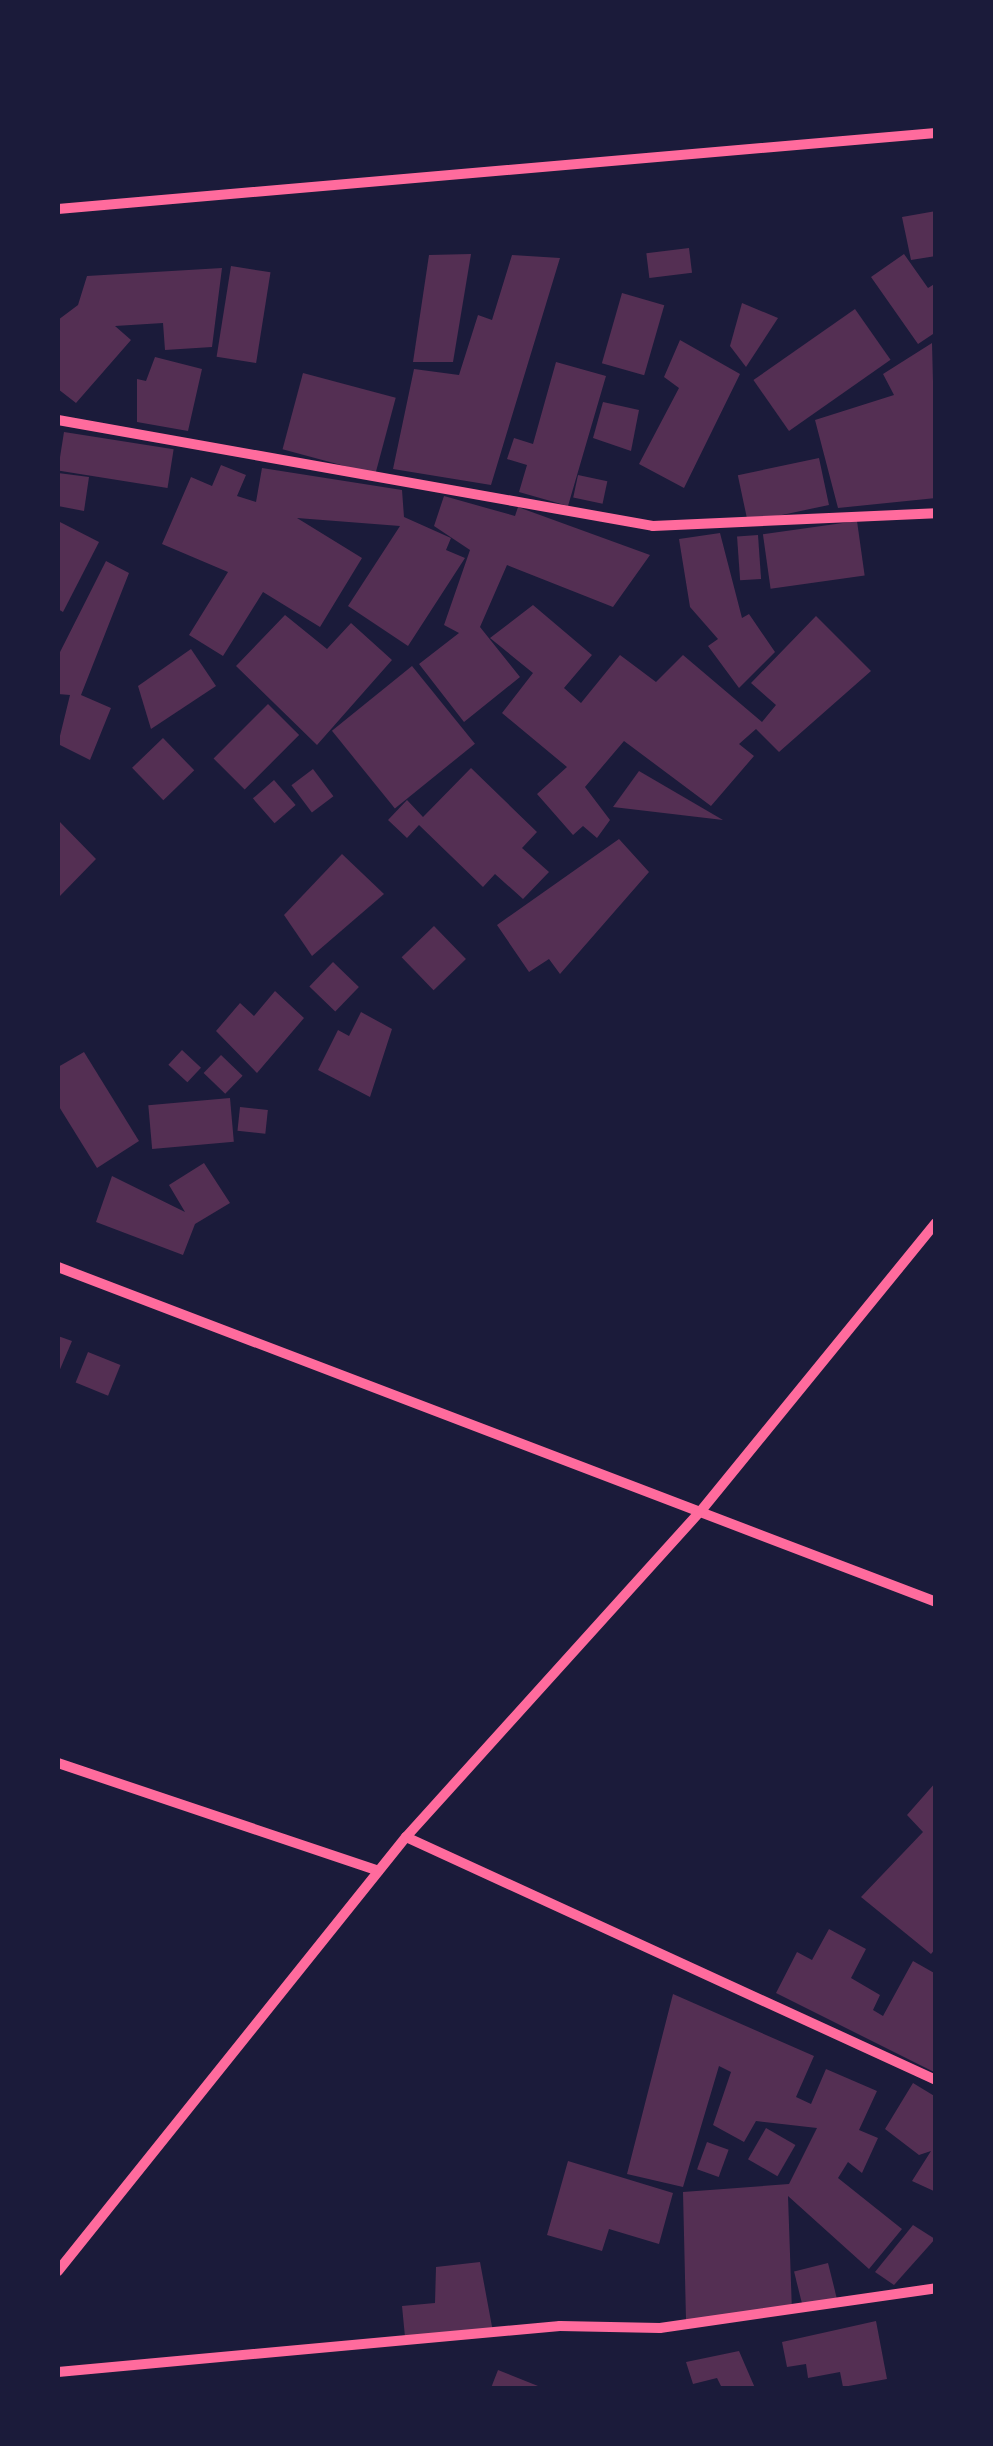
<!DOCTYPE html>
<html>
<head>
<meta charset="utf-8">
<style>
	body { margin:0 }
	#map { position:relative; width:993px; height:2446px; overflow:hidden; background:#1b1b3a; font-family:"Playfair Display",serif }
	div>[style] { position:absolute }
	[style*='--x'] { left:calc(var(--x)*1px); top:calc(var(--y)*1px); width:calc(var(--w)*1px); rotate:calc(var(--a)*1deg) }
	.building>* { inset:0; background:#542f53; transform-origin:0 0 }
	.minor>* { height:10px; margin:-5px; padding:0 5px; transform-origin:5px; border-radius:5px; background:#ff6b9d }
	span { translate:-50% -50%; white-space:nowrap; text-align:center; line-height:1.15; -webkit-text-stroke:10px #1b1b3a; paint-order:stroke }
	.frame { position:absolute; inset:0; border:60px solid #1b1b3a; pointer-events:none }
</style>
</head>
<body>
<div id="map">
	<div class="building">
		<i style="clip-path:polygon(936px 211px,936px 256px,911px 260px,902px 217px)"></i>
		<i style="left:689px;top:248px;width:25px;height:43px;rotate:83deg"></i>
		<i style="clip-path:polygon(471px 254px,453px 362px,413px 362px,429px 255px)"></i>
		<i style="clip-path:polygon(904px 254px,928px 288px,936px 283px,936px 332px,918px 344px,871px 277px)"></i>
		<i style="clip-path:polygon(512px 255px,560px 258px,491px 485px,393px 469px,414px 369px,459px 375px,478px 315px,492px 320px)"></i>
		<i style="left:231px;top:266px;width:40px;height:92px;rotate:9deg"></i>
		<i style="clip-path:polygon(222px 268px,212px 347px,165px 350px,163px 323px,115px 326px,131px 340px,76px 403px,58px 389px,58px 320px,78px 305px,87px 276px)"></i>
		<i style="left:622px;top:293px;width:44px;height:73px;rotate:16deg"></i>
		<i style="clip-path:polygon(742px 303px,778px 318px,746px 367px,730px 346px)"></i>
		<i style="left:855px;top:309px;width:62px;height:124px;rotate:55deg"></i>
		<i style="clip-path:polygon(680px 340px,740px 374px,684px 488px,639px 464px,679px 388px,664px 377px)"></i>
		<i style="clip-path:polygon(932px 343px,936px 498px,838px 508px,815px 420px,894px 395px,883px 374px)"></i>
		<i style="clip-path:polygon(155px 357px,202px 369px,188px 431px,137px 422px,137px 379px,146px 381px)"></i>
		<i style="clip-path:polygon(556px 362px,606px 376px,568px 506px,519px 492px,527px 465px,507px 459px,514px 438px,533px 444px)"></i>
		<i style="left:303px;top:373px;width:96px;height:79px;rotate:15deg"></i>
		<i style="clip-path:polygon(603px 402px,639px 410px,631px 451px,593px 438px)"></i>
		<i style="left:64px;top:432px;width:111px;height:39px;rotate:9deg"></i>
		<i style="left:819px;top:458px;width:48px;height:83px;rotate:78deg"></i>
		<i style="clip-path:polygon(221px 465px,246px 475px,237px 496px,256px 502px,262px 468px,402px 490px,404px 517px,451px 538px,446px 550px,465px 558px,408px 646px,348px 606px,400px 526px,297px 518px,362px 558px,320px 627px,263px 592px,223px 656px,189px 635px,228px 572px,162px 544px,191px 477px,212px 486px)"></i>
		<i style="clip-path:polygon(58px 473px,89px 477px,84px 511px,58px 506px)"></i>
		<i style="left:578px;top:475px;width:30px;height:23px;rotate:12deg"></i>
		<i style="clip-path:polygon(444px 496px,515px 516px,518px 507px,650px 555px,613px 607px,507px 565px,480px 627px,520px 677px,464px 722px,419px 664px,459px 633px,444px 625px,470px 550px,434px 526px)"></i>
		<i style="clip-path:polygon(58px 521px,99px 542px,63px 612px,58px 609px)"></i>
		<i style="left:857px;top:521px;width:55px;height:95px;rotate:82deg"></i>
		<i style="clip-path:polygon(720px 533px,742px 618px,749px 614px,775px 652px,739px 688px,708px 646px,718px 639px,690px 607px,679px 539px)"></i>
		<i style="left:758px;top:535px;width:44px;height:21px;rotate:86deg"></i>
		<i style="clip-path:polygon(106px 561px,129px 573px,81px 695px,111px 708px,90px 760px,58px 744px,70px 695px,58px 694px,58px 656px)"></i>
		<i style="clip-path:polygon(533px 605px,592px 655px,564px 688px,581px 703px,620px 655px,656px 682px,683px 655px,762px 722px,776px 705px,751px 683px,816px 616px,871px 671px,779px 752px,756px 729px,739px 744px,754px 756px,711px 806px,624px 741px,585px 787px,610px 820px,597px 838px,583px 826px,573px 835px,537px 794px,567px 767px,502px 713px,533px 673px,490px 638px)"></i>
		<i style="clip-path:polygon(285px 615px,327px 649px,351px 623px,392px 660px,317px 745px,236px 666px)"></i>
		<i style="clip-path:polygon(191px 649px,216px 686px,151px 729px,138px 686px)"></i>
		<i style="left:412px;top:666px;width:100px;height:103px;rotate:51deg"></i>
		<i style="left:268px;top:704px;width:44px;height:77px;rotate:45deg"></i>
		<i style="left:163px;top:738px;width:45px;height:43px;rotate:46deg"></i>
		<i style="clip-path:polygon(471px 768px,537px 832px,522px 848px,549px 872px,523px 899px,495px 874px,483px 887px,419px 825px,407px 838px,388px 820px,407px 800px,423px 817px)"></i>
		<i style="left:313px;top:769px;width:34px;height:27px;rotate:53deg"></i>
		<i style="clip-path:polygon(639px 771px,723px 820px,613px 807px)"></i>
		<i style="left:274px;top:780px;width:33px;height:28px;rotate:49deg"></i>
		<i style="clip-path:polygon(58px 820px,96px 859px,58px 898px)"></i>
		<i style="clip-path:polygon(619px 839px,649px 872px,560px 974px,549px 959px,529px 972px,497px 925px)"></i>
		<i style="clip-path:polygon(342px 854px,384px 894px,312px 956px,284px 915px)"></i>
		<i style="left:434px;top:926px;width:46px;height:45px;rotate:46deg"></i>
		<i style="left:333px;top:962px;width:36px;height:34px;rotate:44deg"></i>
		<i style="clip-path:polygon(275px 991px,304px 1018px,257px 1073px,216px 1031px,240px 1003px,254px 1016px)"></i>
		<i style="clip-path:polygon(361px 1012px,392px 1029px,370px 1097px,318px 1070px,338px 1030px,349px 1036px)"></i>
		<i style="left:182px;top:1050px;width:26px;height:20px;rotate:43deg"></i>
		<i style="clip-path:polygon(84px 1052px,139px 1141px,97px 1168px,58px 1105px,58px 1067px)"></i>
		<i style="left:221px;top:1055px;width:30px;height:25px;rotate:44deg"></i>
		<i style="left:230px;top:1098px;width:44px;height:82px;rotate:85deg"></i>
		<i style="left:240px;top:1107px;width:28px;height:24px;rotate:6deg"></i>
		<i style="clip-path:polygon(204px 1163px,230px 1203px,195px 1224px,183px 1255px,96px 1222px,112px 1176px,185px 1212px,169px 1185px)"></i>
		<i style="clip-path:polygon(58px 1336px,72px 1341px,58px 1374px)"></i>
		<i style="left:88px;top:1352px;width:35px;height:33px;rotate:22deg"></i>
		<i style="clip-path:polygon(936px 1782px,936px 1948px,931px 1954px,861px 1897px,923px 1832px,907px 1815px)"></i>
		<i style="clip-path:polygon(829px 1929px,866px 1949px,851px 1978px,880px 1995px,873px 2010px,883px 2016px,913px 1961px,936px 1974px,936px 2073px,776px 1993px,797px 1952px,812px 1960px)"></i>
		<i style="clip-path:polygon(673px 1994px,814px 2056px,796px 2097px,811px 2104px,826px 2069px,877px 2091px,859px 2130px,878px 2138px,862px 2173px,848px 2162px,838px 2178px,902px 2229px,869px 2269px,788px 2196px,792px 2312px,686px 2320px,683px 2192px,789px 2184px,817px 2128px,756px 2121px,744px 2142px,713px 2125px,731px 2072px,719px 2066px,683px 2187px,627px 2174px)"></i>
		<i style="clip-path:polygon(913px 2083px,936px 2097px,936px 2192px,912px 2181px,931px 2151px,919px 2155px,885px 2129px)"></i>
		<i style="left:766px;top:2128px;width:34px;height:36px;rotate:30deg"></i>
		<i style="left:707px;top:2142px;width:23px;height:29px;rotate:20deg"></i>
		<i style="clip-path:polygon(568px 2161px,673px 2193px,659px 2244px,609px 2229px,602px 2251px,547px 2235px)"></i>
		<i style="clip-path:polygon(913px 2225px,935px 2239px,894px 2285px,875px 2272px)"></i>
		<i style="clip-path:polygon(480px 2262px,493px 2332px,405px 2337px,402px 2306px,435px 2303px,436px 2267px)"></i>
		<i style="left:828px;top:2263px;width:36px;height:35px;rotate:76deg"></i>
		<i style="clip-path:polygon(876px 2321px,887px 2379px,843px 2387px,840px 2372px,808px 2378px,806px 2364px,787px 2367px,782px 2342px)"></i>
		<i style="clip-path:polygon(739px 2351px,755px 2388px,722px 2388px,717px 2378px,693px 2384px,686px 2362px)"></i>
		<i style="clip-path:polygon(498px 2370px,543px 2388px,491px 2388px)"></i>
	</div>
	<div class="minor">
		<i style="--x:58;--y:209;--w:881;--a:-4.95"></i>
		<i style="--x:58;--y:420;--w:604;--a:10.1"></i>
		<i style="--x:653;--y:526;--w:283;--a:-2.6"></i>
		<i style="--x:58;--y:1267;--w:940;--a:20.88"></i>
		<i style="--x:58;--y:1763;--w:338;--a:18.6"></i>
		<i style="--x:406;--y:1837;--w:583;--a:24.63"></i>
		<i style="--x:58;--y:2271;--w:556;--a:-51.28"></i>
		<i style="--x:406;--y:1837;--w:438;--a:-47.9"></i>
		<i style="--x:700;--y:1512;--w:373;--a:-50.8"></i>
		<i style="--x:58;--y:2372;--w:504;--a:-5.24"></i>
		<i style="--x:560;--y:2326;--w:100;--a:1.1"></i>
		<i style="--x:660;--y:2328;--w:279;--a:-8.2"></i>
	</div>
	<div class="frame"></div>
</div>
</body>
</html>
